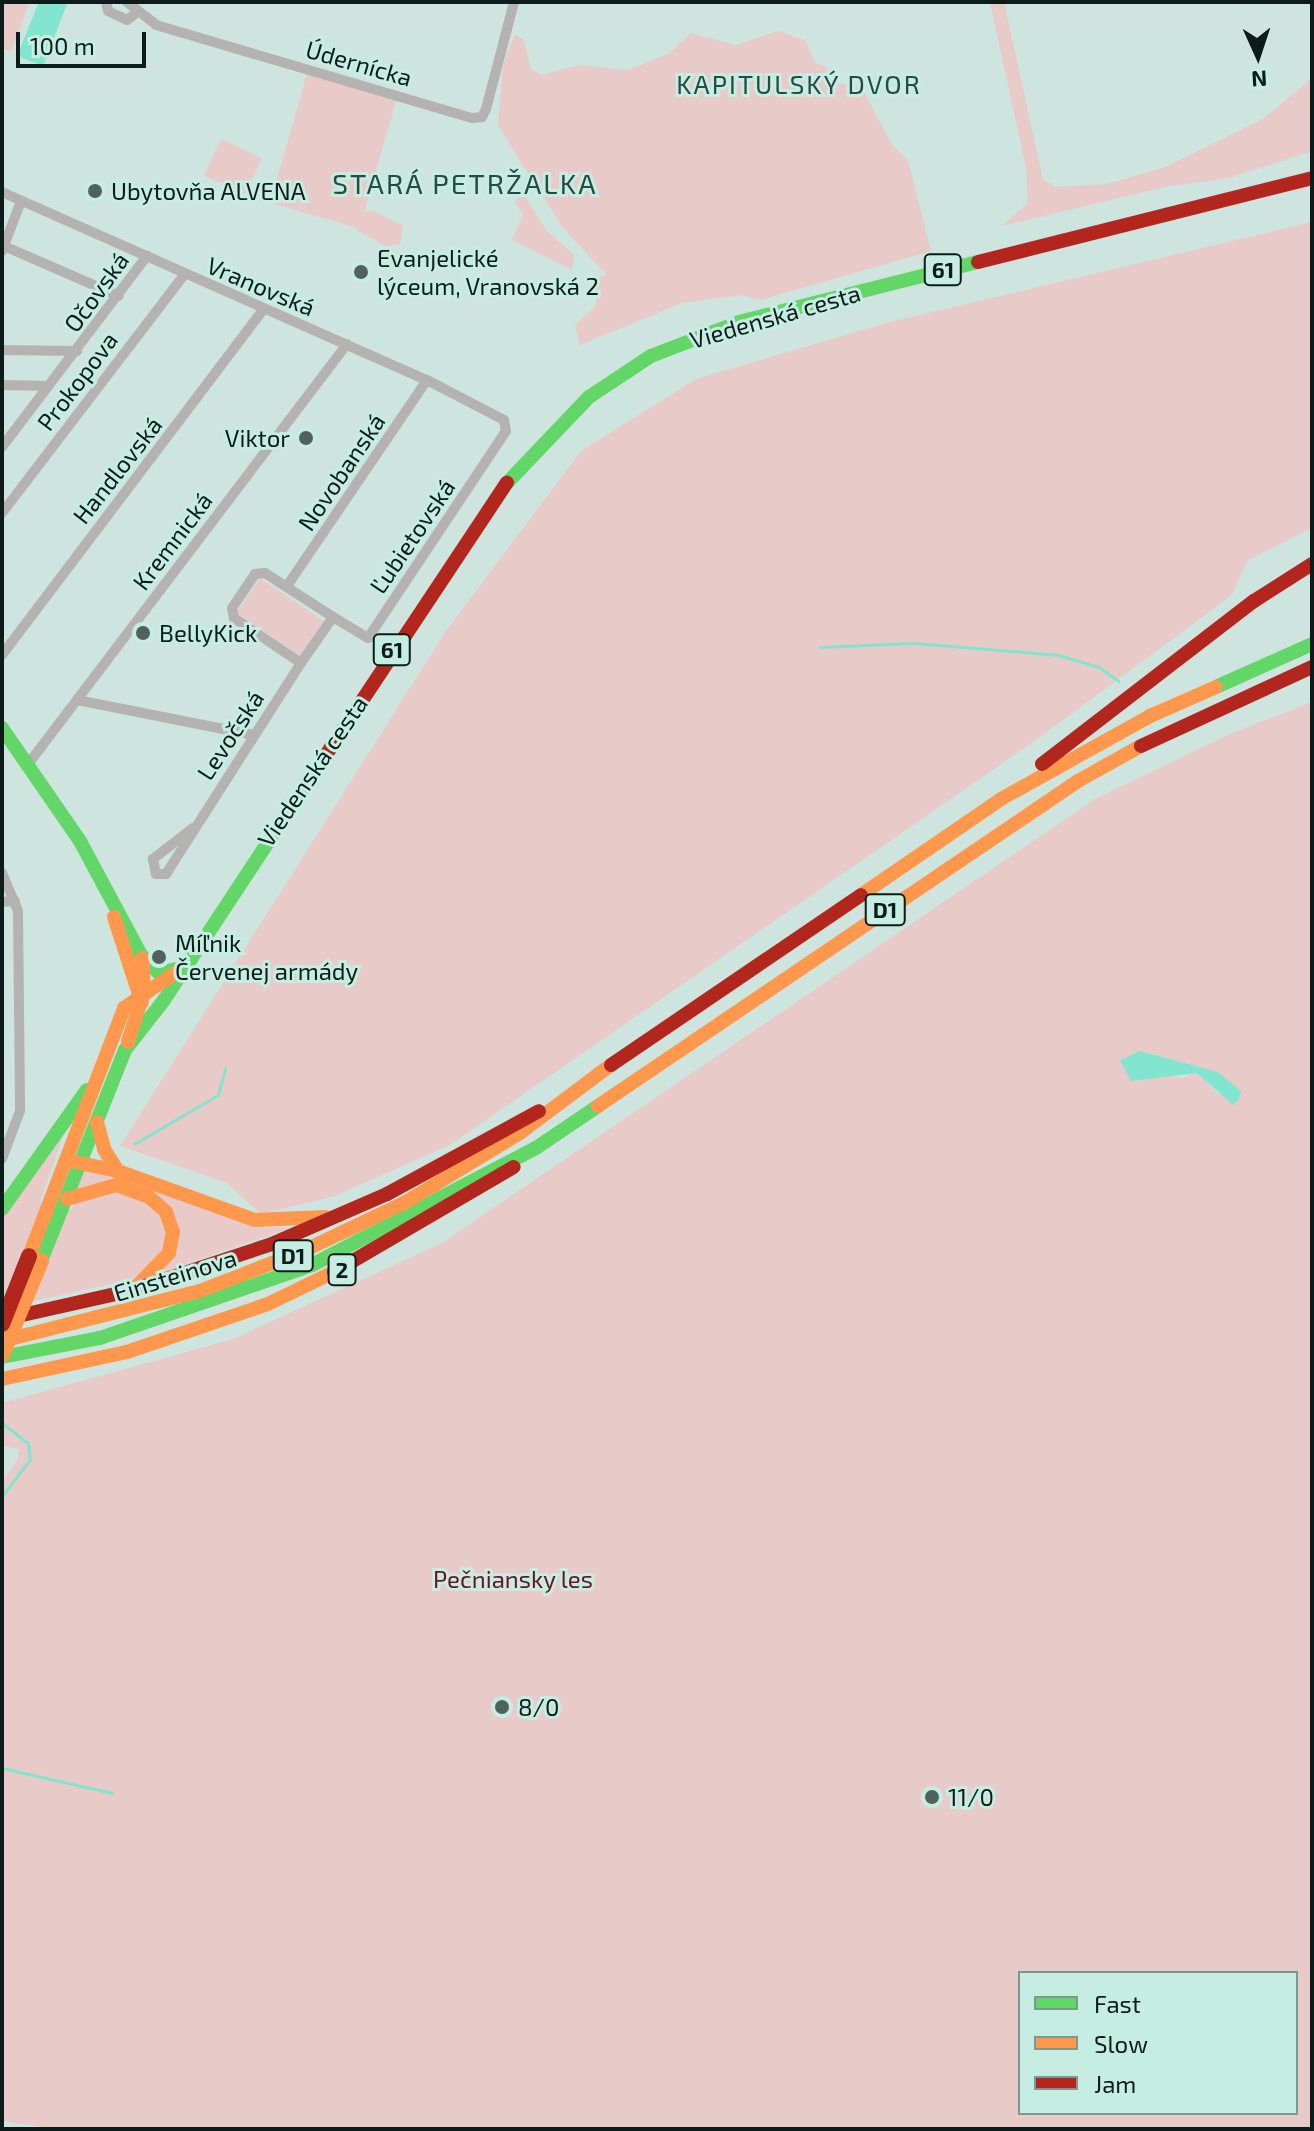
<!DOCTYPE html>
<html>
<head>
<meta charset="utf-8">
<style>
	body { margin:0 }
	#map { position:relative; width:1314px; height:2131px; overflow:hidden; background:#cee4de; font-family:"Exo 2",sans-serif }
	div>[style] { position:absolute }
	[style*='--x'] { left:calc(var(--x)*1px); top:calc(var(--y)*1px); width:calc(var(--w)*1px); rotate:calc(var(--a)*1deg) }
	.green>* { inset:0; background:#e8cac9; transform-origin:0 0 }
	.water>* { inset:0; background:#82e5cf }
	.stream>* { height:3px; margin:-1.5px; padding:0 1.5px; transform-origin:1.5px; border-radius:1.5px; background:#82e5cf }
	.street>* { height:10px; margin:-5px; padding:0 5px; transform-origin:5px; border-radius:5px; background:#b4b3b2 }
	.fast>* { height:14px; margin:-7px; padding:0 7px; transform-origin:7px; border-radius:7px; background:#63d668 }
	.slow>* { height:14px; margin:-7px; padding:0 7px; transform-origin:7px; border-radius:7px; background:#ff974d }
	.jam>* { height:14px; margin:-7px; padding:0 7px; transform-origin:7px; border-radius:7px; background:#b3261e }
	.slow-bridge>* { height:16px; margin:-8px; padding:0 8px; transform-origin:8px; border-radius:8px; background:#ff974d }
	.jam-bridge>* { height:16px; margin:-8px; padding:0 8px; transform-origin:8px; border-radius:8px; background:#b3261e }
	.dots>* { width:22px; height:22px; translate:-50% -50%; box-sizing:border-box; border:4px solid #c5ede2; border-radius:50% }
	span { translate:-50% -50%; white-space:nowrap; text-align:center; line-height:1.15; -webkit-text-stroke:6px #c5ede2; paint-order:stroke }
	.shield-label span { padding:2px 6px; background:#c5ede2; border:2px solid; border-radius:6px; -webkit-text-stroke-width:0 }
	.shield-label { font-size:22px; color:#0d1c18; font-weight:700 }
	.street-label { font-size:24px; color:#0d1c18 }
	.poi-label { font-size:24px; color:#0d1c18 }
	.left { translate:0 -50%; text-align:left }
	.right { translate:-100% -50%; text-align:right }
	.park-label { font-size:24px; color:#6b1224 }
	.neighbourhood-label { font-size:26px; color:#274a42; letter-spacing:2px }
	.quarter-label { font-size:28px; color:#274a42; letter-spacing:2px }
	.frame { position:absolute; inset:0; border:4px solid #0d1c18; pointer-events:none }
	.legend { position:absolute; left:1018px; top:1971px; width:280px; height:144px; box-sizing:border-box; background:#c5ede2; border:2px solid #7b9991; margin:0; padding:10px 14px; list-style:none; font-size:24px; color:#0d1c18 }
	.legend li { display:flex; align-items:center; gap:16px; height:40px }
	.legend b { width:40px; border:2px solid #7b9991 }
	.north { position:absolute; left:1218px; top:16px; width:80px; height:80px; -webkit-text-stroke:6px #c5ede2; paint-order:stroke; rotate:177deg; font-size:22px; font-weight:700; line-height:32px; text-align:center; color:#0d1c18 }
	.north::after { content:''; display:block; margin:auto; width:28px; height:36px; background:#0d1c18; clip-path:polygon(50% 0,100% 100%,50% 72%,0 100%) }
	.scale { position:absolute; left:16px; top:32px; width:130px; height:36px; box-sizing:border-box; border:4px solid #0d1c18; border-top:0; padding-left:10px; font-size:24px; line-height:28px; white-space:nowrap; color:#0d1c18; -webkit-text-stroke:6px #c5ede2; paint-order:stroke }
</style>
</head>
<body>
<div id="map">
	<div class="green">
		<i style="clip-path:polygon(2px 2px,30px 2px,11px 52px,2px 48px)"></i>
		<i style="clip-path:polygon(990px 2px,1004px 2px,1043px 179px,1055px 187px,1107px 184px,1165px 167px,1263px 119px,1312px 78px,1312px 151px,1229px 178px,1165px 187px,1002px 226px,1028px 203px,1026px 168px)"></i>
		<i style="clip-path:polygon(778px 31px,806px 41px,815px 63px,825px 66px,834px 83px,862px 88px,892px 145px,908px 160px,931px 251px,760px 300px,741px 295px,682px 303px,580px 345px,575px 325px,596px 306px,597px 277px,607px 275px,563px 228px,498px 126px,503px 65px,515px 34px,524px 40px,531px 69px,542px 75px,579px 65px,628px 70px,668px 54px,691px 33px,736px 45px)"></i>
		<i style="left:307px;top:74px;width:93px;height:134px;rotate:16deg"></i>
		<i style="left:221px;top:139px;width:45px;height:40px;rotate:25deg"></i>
		<i style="clip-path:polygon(521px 189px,546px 230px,574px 255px,572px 270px,512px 240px,523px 215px,515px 202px)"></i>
		<i style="clip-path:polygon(371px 210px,403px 226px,400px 244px,388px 247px,356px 230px,359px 214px)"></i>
		<i style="clip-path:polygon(1312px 222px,1312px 528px,1247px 561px,1232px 595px,1039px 738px,450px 1145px,332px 1197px,261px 1214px,225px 1182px,120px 1146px,446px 631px,581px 451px,696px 379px,890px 322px)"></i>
		<i style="left:260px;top:578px;width:77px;height:42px;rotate:34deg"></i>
		<i style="clip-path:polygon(evenodd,1312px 702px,1312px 2129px,56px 2129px,2px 2121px,2px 1481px,17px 1461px,19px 1449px,2px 1445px,2px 1403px,233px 1339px,442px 1243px,1095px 799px,1230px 734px,1312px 702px,1141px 1051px,1218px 1072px,1233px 1087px,1218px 1094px,1197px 1072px,1183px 1078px,1126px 1069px,1120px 1060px,1141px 1051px,1312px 702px,1020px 1973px,1296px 1973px,1296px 2113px,1020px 2113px,1020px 1973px)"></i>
		<i style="clip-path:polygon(66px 1127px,40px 1202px,71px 1210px,78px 1199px,118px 1190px,159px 1210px,169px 1241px,149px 1271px,129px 1280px,2px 1308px,2px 1217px)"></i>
		<i style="clip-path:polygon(86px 1164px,257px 1227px,290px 1228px,160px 1273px,176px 1222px,110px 1180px,77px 1189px)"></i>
	</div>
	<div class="water">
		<i style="clip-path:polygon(39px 2px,67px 4px,43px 66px,17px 56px)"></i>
		<i style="clip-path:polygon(1140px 1051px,1218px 1072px,1241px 1091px,1239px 1099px,1233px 1105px,1197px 1073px,1131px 1081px,1120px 1060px)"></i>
	</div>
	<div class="stream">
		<i style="--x:820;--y:647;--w:94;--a:-2.4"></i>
		<i style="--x:914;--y:643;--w:145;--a:4.7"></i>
		<i style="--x:1059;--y:655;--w:42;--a:16.7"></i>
		<i style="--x:1099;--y:667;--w:24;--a:36"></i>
		<i style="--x:134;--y:1144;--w:97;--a:-30.3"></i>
		<i style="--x:218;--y:1095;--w:28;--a:-75"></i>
		<i style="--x:2;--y:1423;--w:33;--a:38"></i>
		<i style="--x:28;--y:1443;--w:16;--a:83"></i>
		<i style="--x:30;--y:1459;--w:46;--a:127.1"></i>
		<i style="--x:2;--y:1768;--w:113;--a:12.8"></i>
	</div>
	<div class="street">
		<i style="--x:106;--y:2;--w:9;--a:77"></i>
		<i style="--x:108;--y:11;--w:21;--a:25"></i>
		<i style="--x:127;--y:20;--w:11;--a:-38"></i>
		<i style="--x:127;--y:2;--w:37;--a:38"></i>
		<i style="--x:156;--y:25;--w:330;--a:16.4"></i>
		<i style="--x:473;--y:118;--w:9;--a:-6"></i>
		<i style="--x:482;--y:117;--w:9;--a:-63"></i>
		<i style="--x:486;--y:109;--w:111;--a:-75.3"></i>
		<i style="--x:2;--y:192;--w:465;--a:23.9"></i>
		<i style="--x:427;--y:380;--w:87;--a:27.5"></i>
		<i style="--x:504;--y:420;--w:11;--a:80"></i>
		<i style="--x:506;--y:431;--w:249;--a:123.7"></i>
		<i style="--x:368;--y:638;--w:41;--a:-149"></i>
		<i style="--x:4;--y:246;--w:125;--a:23.5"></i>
		<i style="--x:2;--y:251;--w:53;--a:-69.2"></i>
		<i style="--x:2;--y:350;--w:75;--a:0.8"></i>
		<i style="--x:2;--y:385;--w:46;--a:1.2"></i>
		<i style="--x:2;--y:447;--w:240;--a:-52.8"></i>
		<i style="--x:2;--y:513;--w:300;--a:-52.6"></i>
		<i style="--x:265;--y:573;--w:81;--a:32.9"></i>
		<i style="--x:333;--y:617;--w:56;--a:124.8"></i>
		<i style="--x:301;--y:663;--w:81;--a:-146.1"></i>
		<i style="--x:234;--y:618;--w:10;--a:-101"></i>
		<i style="--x:232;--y:608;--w:41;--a:-55.9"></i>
		<i style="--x:255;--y:574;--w:10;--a:-6"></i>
		<i style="--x:287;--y:586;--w:249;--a:-55.8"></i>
		<i style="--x:2;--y:655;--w:433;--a:-52.9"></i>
		<i style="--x:77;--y:700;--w:179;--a:11.2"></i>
		<i style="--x:29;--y:763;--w:526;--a:-52.8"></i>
		<i style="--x:193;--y:828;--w:51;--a:142.2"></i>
		<i style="--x:153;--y:859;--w:15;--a:79"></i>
		<i style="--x:156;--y:874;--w:10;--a:0"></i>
		<i style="--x:166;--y:874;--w:250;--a:-57.4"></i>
		<i style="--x:2;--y:873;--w:41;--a:67.2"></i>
		<i style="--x:18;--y:911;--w:200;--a:89.4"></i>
		<i style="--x:20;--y:1111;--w:51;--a:110.6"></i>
		<i style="--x:2;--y:902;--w:13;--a:-4"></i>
	</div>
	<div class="fast">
		<i style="--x:507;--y:483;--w:119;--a:-46.4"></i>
		<i style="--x:589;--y:397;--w:74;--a:-33.5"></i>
		<i style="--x:651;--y:356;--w:94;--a:-21.1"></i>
		<i style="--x:739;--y:322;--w:246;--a:-14.1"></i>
		<i style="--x:1216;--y:687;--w:105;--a:-24.1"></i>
		<i style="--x:2;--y:728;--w:137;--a:55.4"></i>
		<i style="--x:80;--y:841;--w:129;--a:61.8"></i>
		<i style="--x:141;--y:955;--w:25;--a:45"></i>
		<i style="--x:159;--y:973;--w:18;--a:-13"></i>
		<i style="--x:2;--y:1209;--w:146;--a:-54.5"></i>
		<i style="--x:41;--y:1261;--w:227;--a:-68.3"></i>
		<i style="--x:125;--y:1050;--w:63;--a:-52"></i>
		<i style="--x:164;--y:1000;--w:247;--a:-56.6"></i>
		<i style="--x:2;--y:1357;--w:100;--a:-11"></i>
		<i style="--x:100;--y:1338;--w:224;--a:-19"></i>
		<i style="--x:312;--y:1265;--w:253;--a:-27.6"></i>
		<i style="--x:536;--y:1148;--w:75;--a:-34.1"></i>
	</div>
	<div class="slow">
		<i style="--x:861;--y:895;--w:170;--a:-34.4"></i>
		<i style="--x:1001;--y:799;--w:171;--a:-29.1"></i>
		<i style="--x:1150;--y:716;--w:72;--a:-23.7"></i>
		<i style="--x:114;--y:917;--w:90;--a:72"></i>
		<i style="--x:128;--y:1042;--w:52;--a:-72.3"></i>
		<i style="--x:144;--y:992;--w:34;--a:-93"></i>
		<i style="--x:598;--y:1106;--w:580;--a:-34.1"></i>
		<i style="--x:1078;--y:781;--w:72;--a:-29.1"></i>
		<i style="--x:97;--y:1122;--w:28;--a:75"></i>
		<i style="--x:104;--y:1149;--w:26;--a:58"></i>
		<i style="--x:75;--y:1162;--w:44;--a:11.8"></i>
		<i style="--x:118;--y:1171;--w:145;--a:19.7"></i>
		<i style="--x:255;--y:1220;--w:70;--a:-2.5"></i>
		<i style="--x:67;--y:1199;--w:51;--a:-15.9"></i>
		<i style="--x:116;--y:1185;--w:35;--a:20"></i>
		<i style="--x:149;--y:1197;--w:23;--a:41"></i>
		<i style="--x:166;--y:1212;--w:21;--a:71"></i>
		<i style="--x:173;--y:1232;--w:21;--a:101"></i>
		<i style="--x:169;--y:1253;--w:46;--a:134.1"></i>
		<i style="--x:29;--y:1256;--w:266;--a:-69"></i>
		<i style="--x:124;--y:1008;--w:62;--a:-34.5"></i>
		<i style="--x:2;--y:1341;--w:204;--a:-14.2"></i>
		<i style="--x:200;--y:1291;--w:110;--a:-21.2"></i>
		<i style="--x:303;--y:1251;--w:114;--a:-25.4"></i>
		<i style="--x:406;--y:1202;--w:133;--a:-31.2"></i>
		<i style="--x:520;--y:1133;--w:114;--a:-36.8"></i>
		<i style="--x:2;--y:1379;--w:128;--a:-12.2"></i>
		<i style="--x:127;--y:1352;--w:149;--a:-18.8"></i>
		<i style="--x:268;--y:1304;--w:73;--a:-25.9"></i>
	</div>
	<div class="jam">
		<i style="--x:978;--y:262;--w:344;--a:-14.1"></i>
		<i style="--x:1141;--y:746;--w:188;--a:-24.8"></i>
		<i style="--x:1042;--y:764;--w:267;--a:-37.6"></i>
		<i style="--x:1254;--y:601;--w:69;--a:-32.5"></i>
		<i style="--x:300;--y:794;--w:374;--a:-56.4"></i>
		<i style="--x:611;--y:1065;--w:302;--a:-34.2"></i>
		<i style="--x:334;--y:1272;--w:208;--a:-30.3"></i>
		<i style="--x:9;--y:1318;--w:127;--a:-12.7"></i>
		<i style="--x:133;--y:1290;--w:146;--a:-18.3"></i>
		<i style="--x:272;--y:1244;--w:125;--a:-23.5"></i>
		<i style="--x:387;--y:1194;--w:173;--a:-28.6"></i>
	</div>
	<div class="slow-bridge">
		<i style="--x:2;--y:1355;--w:102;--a:-67.5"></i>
	</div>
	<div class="jam-bridge">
		<i style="--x:2;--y:1324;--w:73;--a:-68.3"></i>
	</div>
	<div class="dots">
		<i style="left:95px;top:191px;background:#51625d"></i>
		<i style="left:361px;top:272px;background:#51625d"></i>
		<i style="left:306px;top:438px;background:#51625d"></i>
		<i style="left:143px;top:633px;background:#51625d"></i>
		<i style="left:159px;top:957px;background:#51625d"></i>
		<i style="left:502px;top:1707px;background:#51625d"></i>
		<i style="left:932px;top:1797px;background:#51625d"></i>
	</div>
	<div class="shield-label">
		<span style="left:943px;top:270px">61</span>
		<span style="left:392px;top:650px">61</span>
		<span style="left:885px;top:910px">D1</span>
		<span style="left:293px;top:1256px">D1</span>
		<span style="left:342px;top:1270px">2</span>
	</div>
	<div class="street-label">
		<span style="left:359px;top:63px;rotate:16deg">Údernícka</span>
		<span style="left:261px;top:286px;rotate:23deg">Vranovská</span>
		<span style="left:96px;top:292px;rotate:-54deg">Očovská</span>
		<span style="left:775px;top:316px;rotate:-16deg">Viedenská cesta</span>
		<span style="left:77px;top:381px;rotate:-53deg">Prokopova</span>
		<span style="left:117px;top:470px;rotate:-52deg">Handlovská</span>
		<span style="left:341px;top:472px;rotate:-56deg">Novobanská</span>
		<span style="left:412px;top:536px;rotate:-56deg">Ľubietovská</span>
		<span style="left:172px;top:541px;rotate:-53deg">Kremnická</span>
		<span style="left:230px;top:735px;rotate:-57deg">Levočská</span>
		<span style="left:312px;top:771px;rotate:-56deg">Viedenská cesta</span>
		<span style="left:175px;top:1275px;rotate:-17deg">Einsteinova</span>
	</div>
	<div class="poi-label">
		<span class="left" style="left:111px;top:191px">Ubytovňa ALVENA</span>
		<span class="left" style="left:377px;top:272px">Evanjelické<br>lýceum, Vranovská 2</span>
		<span class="right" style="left:290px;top:438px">Viktor</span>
		<span class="left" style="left:159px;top:633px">BellyKick</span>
		<span class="left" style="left:175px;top:957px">Míľnik<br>Červenej armády</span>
		<span class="left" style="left:518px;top:1707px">8/0</span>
		<span class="left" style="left:948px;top:1797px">11/0</span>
	</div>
	<div class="park-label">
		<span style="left:513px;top:1579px">Pečniansky les</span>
	</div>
	<div class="neighbourhood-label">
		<span style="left:799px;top:84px">KAPITULSKÝ DVOR</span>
	</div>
	<div class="quarter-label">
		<span style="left:465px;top:183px">STARÁ PETRŽALKA</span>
	</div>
	<div class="frame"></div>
	<ul class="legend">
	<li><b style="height:10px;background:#63d668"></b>Fast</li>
	<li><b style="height:10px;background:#ff974d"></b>Slow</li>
	<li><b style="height:10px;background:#b3261e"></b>Jam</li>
	</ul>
	<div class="north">N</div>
	<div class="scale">100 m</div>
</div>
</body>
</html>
